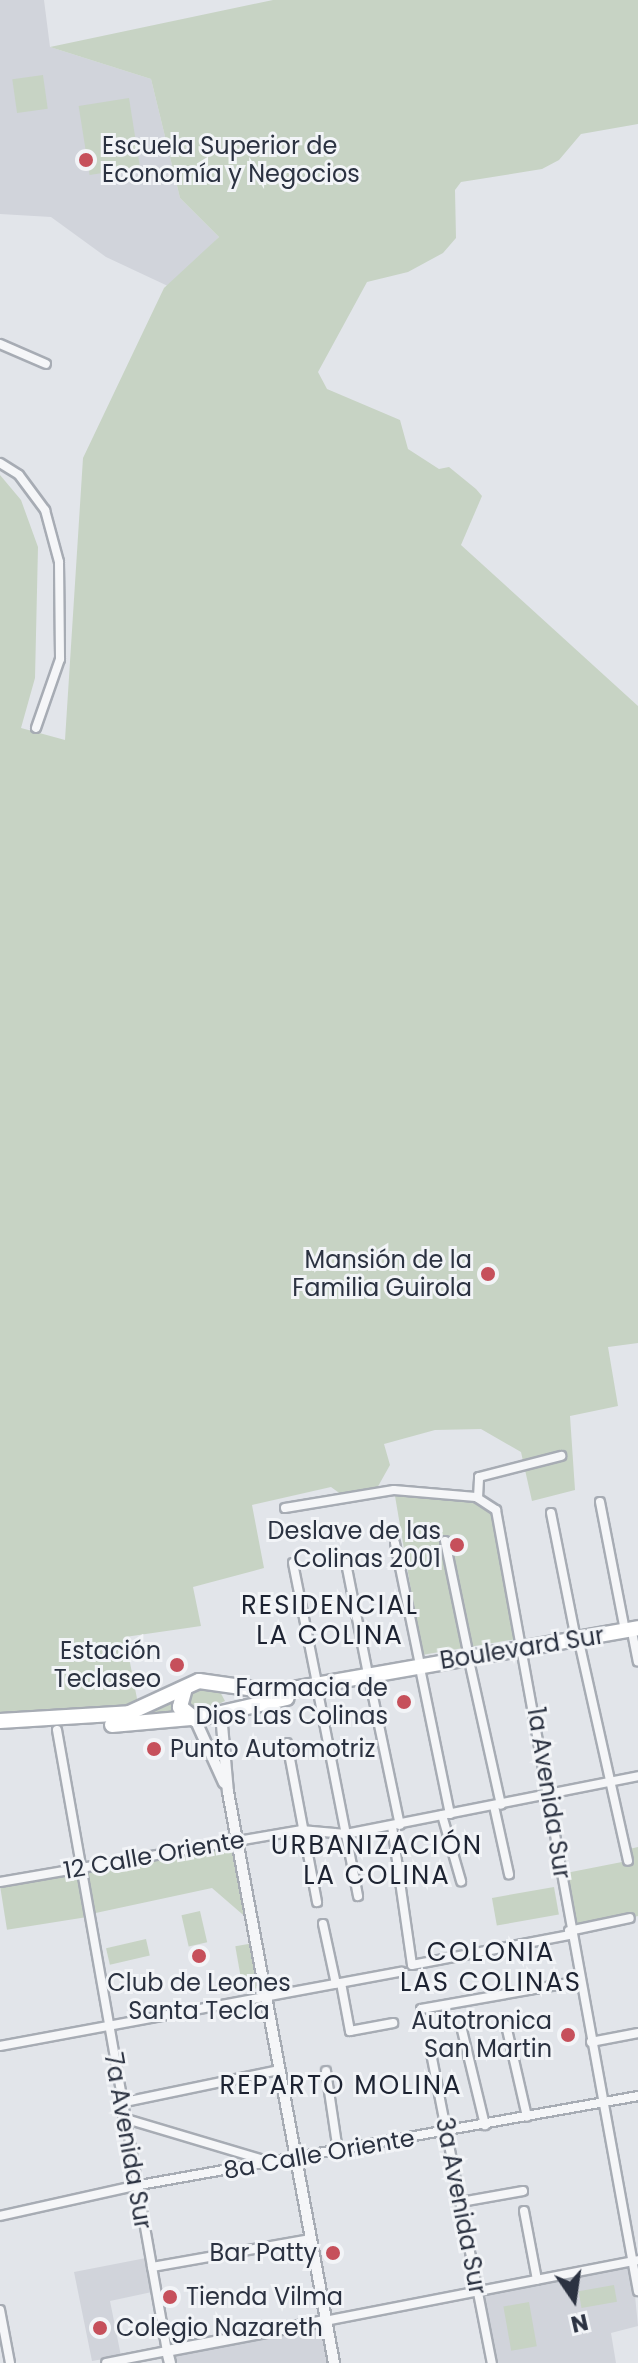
<!DOCTYPE html>
<html>
<head>
<meta charset="utf-8">
<style>
	body { margin:0 }
	#map { position:relative; width:638px; height:2363px; overflow:hidden; background:#e2e5ea; font-family:Poppins,sans-serif }
	div>[style] { position:absolute }
	[style*='--x'] { left:calc(var(--x)*1px); top:calc(var(--y)*1px); width:calc(var(--w)*1px); rotate:calc(var(--a)*1deg) }
	.built>* { inset:0; background:#d1d4db }
	.green>* { inset:0; background:#c7d3c4; transform-origin:0 0 }
	.roads { filter:drop-shadow(2px 0 #a7acb4) drop-shadow(-2px 0 #a7acb4) drop-shadow(0 2px #a7acb4) drop-shadow(0 -2px #a7acb4) }
	.minor>* { height:8px; margin:-4px; padding:0 4px; transform-origin:4px; border-radius:4px; background:#f5f6f8 }
	.tertiary>* { height:10px; margin:-5px; padding:0 5px; transform-origin:5px; border-radius:5px; background:#f5f6f8 }
	.trunk>* { height:14px; margin:-7px; padding:0 7px; transform-origin:7px; border-radius:7px; background:#fff }
	.dots>* { width:22px; height:22px; translate:-50% -50%; box-sizing:border-box; border:4px solid #f2f4f7; border-radius:50% }
	span { translate:-50% -50%; white-space:nowrap; text-align:center; line-height:1.15; -webkit-text-stroke:6px #f2f4f7; paint-order:stroke }
	.poi-label { font-size:24px; color:#2b3241 }
	.left { translate:0 -50%; text-align:left }
	.right { translate:-100% -50%; text-align:right }
	.street-label { font-size:24px; color:#2b3241 }
	.neighbourhood-label { font-size:26px; color:#1d2332; letter-spacing:2px }
	.north { position:absolute; left:534px; top:2259px; width:80px; height:80px; -webkit-text-stroke:6px #f2f4f7; paint-order:stroke; rotate:167deg; font-size:22px; font-weight:700; line-height:32px; text-align:center; color:#2b3241 }
	.north::after { content:''; display:block; margin:auto; width:28px; height:36px; background:#2b3241; clip-path:polygon(50% 0,100% 100%,50% 72%,0 100%) }
</style>
</head>
<body>
<div id="map">
	<div class="built">
		<i style="clip-path:polygon(0 0,44px 0,50px 47px,151px 79px,180px 198px,219px 237px,170px 287px,106px 257px,51px 217px,0 214px)"></i>
		<i style="clip-path:polygon(146px 2258px,152px 2292px,110px 2301px,121px 2356px,92px 2361px,74px 2272px)"></i>
		<i style="clip-path:polygon(626px 2265px,633px 2275px,638px 2326px,611px 2333px,616px 2363px,493px 2363px,481px 2302px,489px 2292px)"></i>
		<i style="clip-path:polygon(323px 2324px,330px 2363px,173px 2363px,171px 2354px)"></i>
	</div>
	<div class="green">
		<i style="clip-path:polygon(273px 0,638px 0,638px 124px,581px 134px,559px 160px,542px 169px,461px 182px,455px 190px,456px 238px,443px 253px,408px 272px,367px 282px,318px 372px,327px 389px,400px 420px,408px 449px,439px 469px,449px 467px,476px 489px,482px 496px,461px 545px,638px 706px,638px 1343px,608px 1347px,618px 1406px,570px 1416px,575px 1490px,532px 1501px,521px 1452px,481px 1429px,435px 1430px,384px 1444px,390px 1465px,376px 1490px,342px 1495px,331px 1487px,252px 1505px,264px 1568px,193px 1587px,201px 1626px,125px 1637px,140px 1714px,171px 1700px,172px 1714px,122px 1720px,0 1716px,0 475px,21px 500px,38px 547px,35px 678px,21px 728px,65px 740px,83px 458px,164px 288px,219px 237px,180px 198px,151px 79px,50px 47px)"></i>
		<i style="left:43px;top:75px;width:34px;height:31px;rotate:82deg"></i>
		<i style="left:129px;top:98px;width:70px;height:51px;rotate:81deg"></i>
		<i style="clip-path:polygon(394px 1490px,474px 1497px,497px 1513px,522px 1638px,422px 1655px)"></i>
		<i style="clip-path:polygon(201px 1687px,218px 1688px,225px 1701px,199px 1713px,185px 1705px,187px 1695px)"></i>
		<i style="clip-path:polygon(235px 1843px,249px 1920px,212px 1888px,91px 1914px,84px 1872px)"></i>
		<i style="clip-path:polygon(638px 1847px,638px 1916px,576px 1931px,566px 1873px,627px 1861px,625px 1850px)"></i>
		<i style="left:77px;top:1873px;width:45px;height:78px;rotate:81deg"></i>
		<i style="left:554px;top:1887px;width:28px;height:63px;rotate:80deg"></i>
		<i style="left:200px;top:1911px;width:32px;height:19px;rotate:77deg"></i>
		<i style="left:146px;top:1939px;width:17px;height:41px;rotate:77deg"></i>
		<i style="left:254px;top:1943px;width:45px;height:19px;rotate:80deg"></i>
		<i style="left:614px;top:2285px;width:17px;height:36px;rotate:80deg"></i>
		<i style="left:529px;top:2302px;width:45px;height:26px;rotate:80deg"></i>
	</div>
	<div class="roads">
		<div class="minor">
			<i style="--x:0;--y:344;--w:50;--a:23.5"></i>
			<i style="--x:0;--y:463;--w:22;--a:32"></i>
			<i style="--x:19;--y:475;--w:44;--a:53.4"></i>
			<i style="--x:45;--y:510;--w:54;--a:74.9"></i>
			<i style="--x:59;--y:562;--w:97;--a:89.4"></i>
			<i style="--x:60;--y:659;--w:73;--a:109.2"></i>
			<i style="--x:478;--y:1498;--w:21;--a:-87"></i>
			<i style="--x:479;--y:1477;--w:85;--a:-14.4"></i>
			<i style="--x:600;--y:1502;--w:131;--a:79"></i>
			<i style="--x:285;--y:1508;--w:110;--a:-9.4"></i>
			<i style="--x:394;--y:1490;--w:82;--a:4.9"></i>
			<i style="--x:476;--y:1497;--w:24;--a:33"></i>
			<i style="--x:496;--y:1510;--w:794;--a:79.7"></i>
			<i style="--x:551;--y:1513;--w:128;--a:78.8"></i>
			<i style="--x:445;--y:1541;--w:118;--a:78.3"></i>
			<i style="--x:395;--y:1543;--w:125;--a:78.4"></i>
			<i style="--x:293;--y:1563;--w:122;--a:78.7"></i>
			<i style="--x:346;--y:1563;--w:113;--a:78.8"></i>
			<i style="--x:633;--y:1637;--w:25;--a:79"></i>
			<i style="--x:580;--y:1646;--w:220;--a:77.4"></i>
			<i style="--x:470;--y:1665;--w:143;--a:77.5"></i>
			<i style="--x:421;--y:1673;--w:144;--a:78.4"></i>
			<i style="--x:370;--y:1682;--w:146;--a:78.2"></i>
			<i style="--x:318;--y:1692;--w:208;--a:78.9"></i>
			<i style="--x:57;--y:1730;--w:631;--a:79.96"></i>
			<i style="--x:167;--y:2351;--w:62;--a:168.9"></i>
			<i style="--x:287;--y:1743;--w:162;--a:79.3"></i>
			<i style="--x:494;--y:1806;--w:70;--a:77.6"></i>
			<i style="--x:442;--y:1815;--w:69;--a:73.9"></i>
			<i style="--x:392;--y:1826;--w:140;--a:81.8"></i>
			<i style="--x:412;--y:1965;--w:161;--a:-10.8"></i>
			<i style="--x:0;--y:1882;--w:305;--a:-9.8"></i>
			<i style="--x:301;--y:1830;--w:45;--a:5.1"></i>
			<i style="--x:346;--y:1834;--w:298;--a:-11.2"></i>
			<i style="--x:323;--y:1924;--w:61;--a:77.8"></i>
			<i style="--x:569;--y:1931;--w:62;--a:-12"></i>
			<i style="--x:341;--y:1983;--w:49;--a:79.4"></i>
			<i style="--x:350;--y:2031;--w:44;--a:-10.5"></i>
			<i style="--x:421;--y:2009;--w:160;--a:-10"></i>
			<i style="--x:506;--y:2025;--w:94;--a:77.1"></i>
			<i style="--x:462;--y:2030;--w:98;--a:76.4"></i>
			<i style="--x:591;--y:2042;--w:48;--a:-10.8"></i>
			<i style="--x:0;--y:2046;--w:408;--a:-10.5"></i>
			<i style="--x:430;--y:2048;--w:321;--a:78.9"></i>
			<i style="--x:326;--y:2071;--w:81;--a:81.5"></i>
			<i style="--x:120;--y:2103;--w:163;--a:-11.7"></i>
			<i style="--x:123;--y:2118;--w:154;--a:16.6"></i>
			<i style="--x:461;--y:2202;--w:63;--a:-10.1"></i>
			<i style="--x:524;--y:2211;--w:70;--a:79.3"></i>
			<i style="--x:0;--y:2216;--w:137;--a:-12.6"></i>
			<i style="--x:134;--y:2186;--w:512;--a:-10.12"></i>
			<i style="--x:152;--y:2267;--w:160;--a:-10"></i>
			<i style="--x:0;--y:2310;--w:54;--a:79.3"></i>
			<i style="--x:325;--y:2321;--w:319;--a:-11"></i>
		</div>
		<div class="tertiary">
			<i style="--x:221;--y:1714;--w:78;--a:84.9"></i>
			<i style="--x:228;--y:1792;--w:581;--a:79.48"></i>
			<i style="--x:195;--y:1719;--w:70;--a:65.6"></i>
			<i style="--x:170;--y:2363;--w:12;--a:-104"></i>
			<i style="--x:167;--y:2351;--w:161;--a:-10.8"></i>
		</div>
		<div class="trunk">
			<i style="--x:185;--y:1688;--w:20;--a:105"></i>
			<i style="--x:180;--y:1707;--w:19;--a:39"></i>
			<i style="--x:195;--y:1719;--w:94;--a:-12.9"></i>
			<i style="--x:0;--y:1721;--w:129;--a:-3.5"></i>
			<i style="--x:129;--y:1713;--w:77;--a:-24.6"></i>
			<i style="--x:199;--y:1681;--w:78;--a:8.1"></i>
			<i style="--x:276;--y:1692;--w:368;--a:-10"></i>
			<i style="--x:112;--y:1725;--w:79;--a:-5.1"></i>
		</div>
	</div>
	<div class="dots">
		<i style="left:86px;top:160px;background:#c6505b"></i>
		<i style="left:488px;top:1274px;background:#c6505b"></i>
		<i style="left:457px;top:1545px;background:#c6505b"></i>
		<i style="left:177px;top:1665px;background:#c6505b"></i>
		<i style="left:404px;top:1702px;background:#c6505b"></i>
		<i style="left:154px;top:1749px;background:#c6505b"></i>
		<i style="left:199px;top:1956px;background:#c6505b"></i>
		<i style="left:568px;top:2035px;background:#c6505b"></i>
		<i style="left:333px;top:2253px;background:#c6505b"></i>
		<i style="left:170px;top:2297px;background:#c6505b"></i>
		<i style="left:100px;top:2328px;background:#c6505b"></i>
	</div>
	<div class="poi-label">
		<span class="left" style="left:102px;top:160px">Escuela Superior de<br>Economía y Negocios</span>
		<span class="right" style="left:472px;top:1274px">Mansión de la<br>Familia Guirola</span>
		<span class="right" style="left:441px;top:1545px">Deslave de las<br>Colinas 2001</span>
		<span class="right" style="left:161px;top:1665px">Estación<br>Teclaseo</span>
		<span class="right" style="left:388px;top:1702px">Farmacia de<br>Dios Las Colinas</span>
		<span class="left" style="left:170px;top:1749px">Punto Automotriz</span>
		<span style="left:199px;top:1997px">Club de Leones<br>Santa Tecla</span>
		<span class="right" style="left:552px;top:2035px">Autotronica<br>San Martin</span>
		<span class="right" style="left:317px;top:2253px">Bar Patty</span>
		<span class="left" style="left:186px;top:2297px">Tienda Vilma</span>
		<span class="left" style="left:116px;top:2328px">Colegio Nazareth</span>
	</div>
	<div class="street-label">
		<span style="left:522px;top:1648px;rotate:-9deg">Boulevard Sur</span>
		<span style="left:549px;top:1793px;rotate:81deg">1a Avenida Sur</span>
		<span style="left:154px;top:1855px;rotate:-10deg">12 Calle Oriente</span>
		<span style="left:128px;top:2141px;rotate:80deg">7a Avenida Sur</span>
		<span style="left:319px;top:2154px;rotate:-10deg">8a Calle Oriente</span>
		<span style="left:461px;top:2206px;rotate:79deg">3a Avenida Sur</span>
	</div>
	<div class="neighbourhood-label">
		<span style="left:330px;top:1621px">RESIDENCIAL<br>LA COLINA</span>
		<span style="left:377px;top:1861px">URBANIZACIÓN<br>LA COLINA</span>
		<span style="left:491px;top:1968px">COLONIA<br>LAS COLINAS</span>
		<span style="left:341px;top:2086px">REPARTO MOLINA</span>
	</div>
	<div class="north">N</div>
</div>
</body>
</html>
